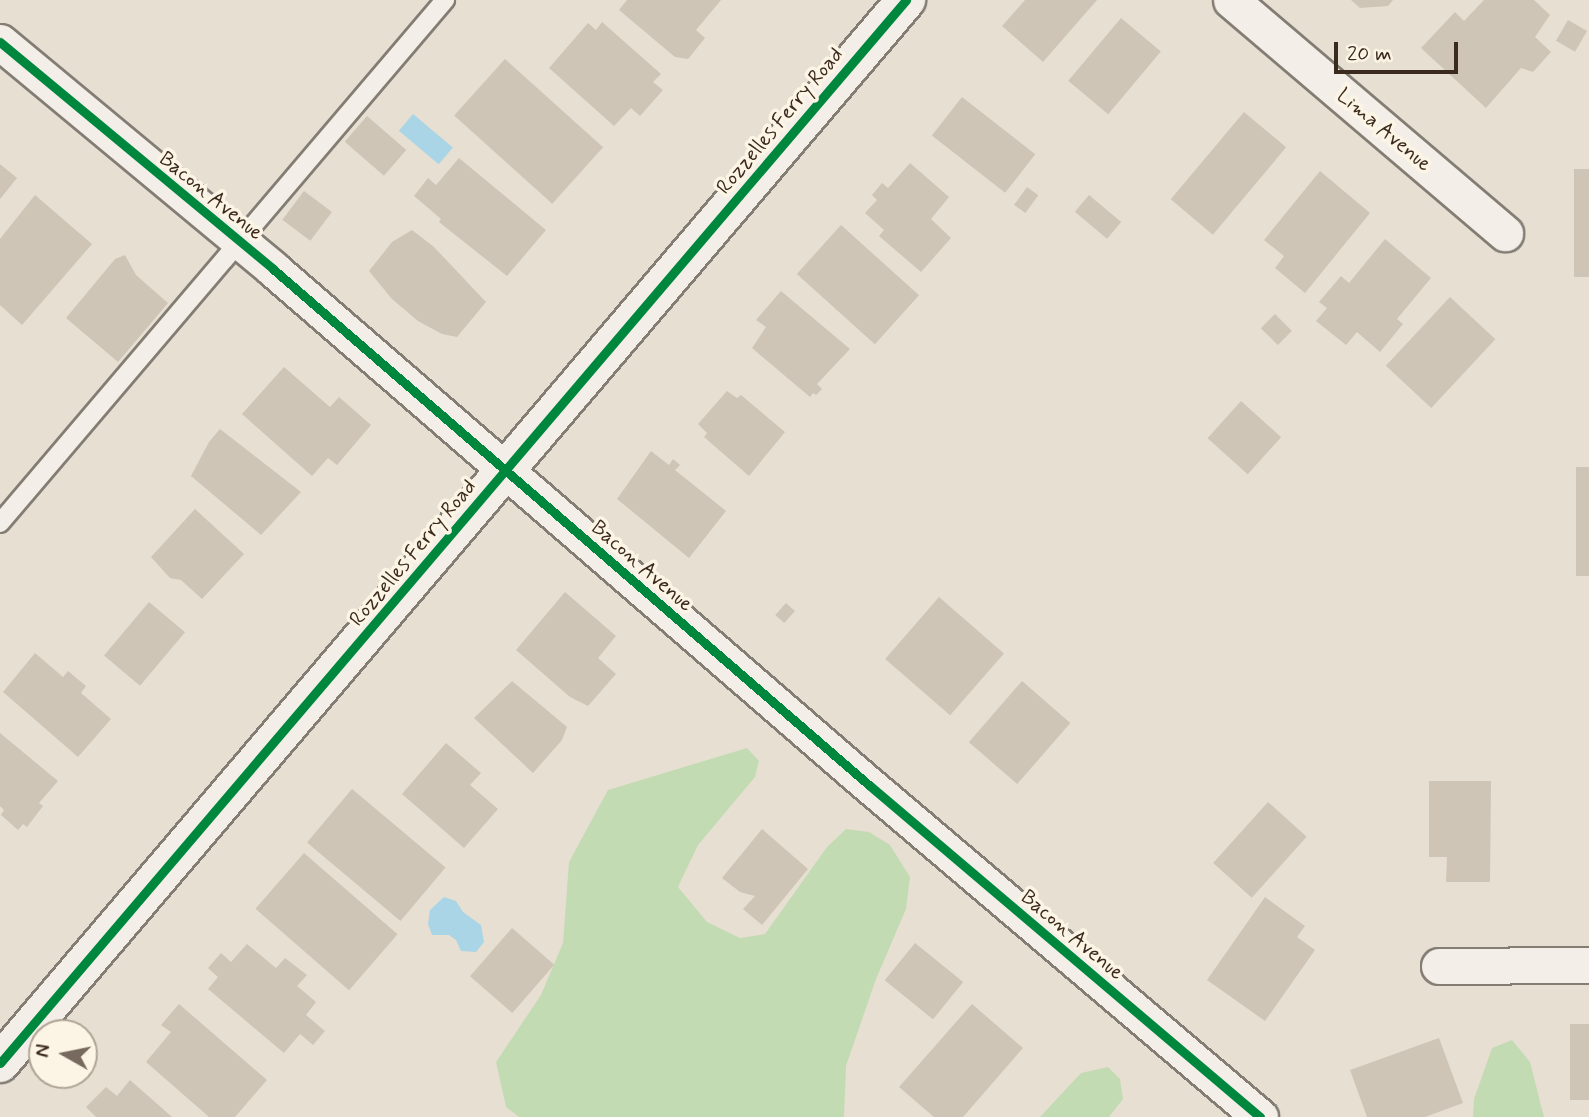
<!DOCTYPE html>
<html>
<head>
<meta charset="utf-8">
<style>
	body { margin:0 }
	#map { position:relative; width:1589px; height:1117px; overflow:hidden; background:#e7dfd2; font-family:Mynerve,sans-serif }
	div>[style] { position:absolute }
	[style*='--x'] { left:calc(var(--x)*1px); top:calc(var(--y)*1px); width:calc(var(--w)*1px); rotate:calc(var(--a)*1deg) }
	.green>* { inset:0; background:#c3dbb3 }
	.water>* { inset:0; background:#a9d5e6; transform-origin:0 0 }
	.building>* { inset:0; background:#cfc5b6; transform-origin:0 0 }
	.roads { filter:drop-shadow(2px 0 #837d74) drop-shadow(-2px 0 #837d74) drop-shadow(0 2px #837d74) drop-shadow(0 -2px #837d74) }
	.service>* { height:18px; margin:-9px; padding:0 9px; transform-origin:9px; border-radius:9px; background:#f3efe8 }
	.minor>* { height:35px; margin:-17.5px; padding:0 17.5px; transform-origin:17.5px; border-radius:17.5px; background:#f3efe8 }
	.tertiary>* { height:38px; margin:-19px; padding:0 19px; transform-origin:19px; border-radius:19px; background:#f3efe8 }
	.cycleway>* { height:9px; margin:-4.5px; padding:0 4.5px; transform-origin:4.5px; border-radius:4.5px; background:#00873e }
	span { translate:-50% -50%; white-space:nowrap; text-align:center; line-height:1.15; -webkit-text-stroke:7px #fcf5e5; paint-order:stroke }
	.street-label { font-size:21px; color:#3b2a1e }
	.north { position:absolute; left:28px; top:1019px; width:70px; height:70px; box-sizing:border-box; background:#fcf5e5; border:2px solid #afa495; border-radius:50%; rotate:279deg; font-size:19px; font-weight:700; line-height:28px; text-align:center; color:#3b2a1e }
	.north::after { content:''; display:block; margin:auto; width:24px; height:32px; background:#77695d; clip-path:polygon(50% 0,100% 100%,50% 72%,0 100%) }
	.scale { position:absolute; left:1334px; top:42px; width:124px; height:32px; box-sizing:border-box; border:4px solid #3b2a1e; border-top:0; padding-left:9px; font-size:21px; line-height:24px; white-space:nowrap; color:#3b2a1e; -webkit-text-stroke:5px #fcf5e5; paint-order:stroke }
</style>
</head>
<body>
<div id="map">
	<div class="green">
		<i style="clip-path:polygon(747px 748px,759px 761px,755px 777px,698px 845px,678px 887px,707px 922px,740px 938px,765px 934px,827px 847px,846px 829px,869px 832px,890px 845px,910px 877px,906px 909px,876px 979px,846px 1066px,844px 1117px,519px 1117px,506px 1107px,496px 1062px,541px 995px,563px 943px,569px 862px,608px 790px)"></i>
		<i style="clip-path:polygon(1512px 1040px,1530px 1062px,1544px 1117px,1473px 1117px,1474px 1099px,1492px 1048px)"></i>
		<i style="clip-path:polygon(1108px 1067px,1120px 1079px,1123px 1099px,1109px 1117px,1040px 1117px,1081px 1073px)"></i>
	</div>
	<div class="water">
		<i style="left:413px;top:114px;width:52px;height:22px;rotate:40deg"></i>
		<i style="clip-path:polygon(444px 897px,456px 901px,463px 912px,481px 925px,484px 942px,476px 952px,461px 951px,456px 940px,449px 935px,432px 935px,428px 924px,430px 910px)"></i>
	</div>
	<div class="building">
		<i style="clip-path:polygon(627px 0,721px 0,696px 30px,705px 38px,688px 59px,675px 57px,619px 10px)"></i>
		<i style="clip-path:polygon(1025px 0,1097px 0,1043px 62px,1002px 26px)"></i>
		<i style="clip-path:polygon(1351px 0,1393px 0,1388px 6px,1360px 8px)"></i>
		<i style="clip-path:polygon(1484px 0,1534px 0,1550px 15px,1535px 37px,1551px 52px,1533px 72px,1521px 68px,1486px 108px,1421px 48px,1455px 12px,1464px 21px)"></i>
		<i style="left:1121px;top:18px;width:52px;height:82px;rotate:40deg"></i>
		<i style="left:1568px;top:20px;width:22px;height:24px;rotate:30deg"></i>
		<i style="clip-path:polygon(602px 22px,661px 74px,653px 82px,663px 90px,640px 116px,631px 108px,614px 126px,549px 68px,588px 23px,596px 30px)"></i>
		<i style="left:505px;top:59px;width:132px;height:76px;rotate:42deg"></i>
		<i style="left:962px;top:97px;width:93px;height:49px;rotate:38deg"></i>
		<i style="left:1244px;top:112px;width:55px;height:114px;rotate:40deg"></i>
		<i style="left:367px;top:116px;width:52px;height:34px;rotate:41deg"></i>
		<i style="clip-path:polygon(459px 158px,546px 230px,507px 276px,439px 222px,441px 219px,414px 196px,428px 178px,436px 185px)"></i>
		<i style="clip-path:polygon(910px 163px,949px 197px,931px 219px,951px 238px,921px 272px,879px 236px,884px 230px,865px 213px,877px 200px,872px 195px,882px 183px,888px 188px)"></i>
		<i style="clip-path:polygon(0 164px,17px 178px,0 199px)"></i>
		<i style="left:1574px;top:169px;width:15px;height:108px"></i>
		<i style="clip-path:polygon(1320px 171px,1370px 213px,1305px 293px,1275px 268px,1284px 256px,1264px 240px)"></i>
		<i style="left:1027px;top:187px;width:14px;height:22px;rotate:36deg"></i>
		<i style="left:304px;top:191px;width:35px;height:36px;rotate:37deg"></i>
		<i style="clip-path:polygon(35px 195px,92px 244px,22px 325px,0 305px,0 239px)"></i>
		<i style="left:1089px;top:195px;width:42px;height:22px;rotate:40deg"></i>
		<i style="left:841px;top:225px;width:105px;height:66px;rotate:42deg"></i>
		<i style="clip-path:polygon(412px 230px,434px 247px,486px 302px,457px 337px,442px 334px,418px 321px,392px 299px,369px 271px,392px 242px)"></i>
		<i style="clip-path:polygon(1385px 239px,1431px 278px,1397px 319px,1403px 324px,1380px 352px,1357px 332px,1346px 345px,1316px 321px,1327px 308px,1319px 302px,1341px 276px,1349px 283px)"></i>
		<i style="clip-path:polygon(125px 255px,136px 275px,168px 303px,118px 362px,66px 318px,115px 259px)"></i>
		<i style="clip-path:polygon(781px 291px,850px 349px,817px 384px,822px 389px,816px 395px,813px 393px,810px 397px,752px 348px,766px 327px,756px 320px)"></i>
		<i style="left:1450px;top:297px;width:62px;height:94px;rotate:43deg"></i>
		<i style="left:1275px;top:314px;width:24px;height:20px;rotate:45deg"></i>
		<i style="clip-path:polygon(284px 367px,330px 407px,339px 397px,371px 425px,337px 465px,328px 458px,312px 476px,242px 414px)"></i>
		<i style="clip-path:polygon(727px 391px,737px 398px,741px 395px,785px 432px,749px 476px,704px 437px,707px 433px,698px 424px)"></i>
		<i style="left:1241px;top:401px;width:54px;height:50px;rotate:42deg"></i>
		<i style="clip-path:polygon(220px 429px,301px 492px,261px 535px,191px 476px,209px 442px)"></i>
		<i style="clip-path:polygon(651px 451px,669px 465px,673px 459px,680px 465px,675px 470px,726px 511px,689px 558px,617px 499px)"></i>
		<i style="left:1576px;top:467px;width:13px;height:109px"></i>
		<i style="clip-path:polygon(195px 509px,244px 554px,202px 599px,181px 580px,170px 578px,151px 557px)"></i>
		<i style="clip-path:polygon(565px 592px,616px 636px,598px 658px,616px 674px,588px 706px,570px 697px,516px 650px)"></i>
		<i style="left:939px;top:597px;width:86px;height:82px;rotate:41deg"></i>
		<i style="left:149px;top:602px;width:47px;height:70px;rotate:40deg"></i>
		<i style="left:786px;top:603px;width:12px;height:16px;rotate:42deg"></i>
		<i style="clip-path:polygon(35px 653px,63px 677px,68px 671px,86px 686px,81px 693px,111px 719px,78px 757px,3px 692px)"></i>
		<i style="clip-path:polygon(512px 681px,567px 727px,562px 740px,533px 773px,474px 718px)"></i>
		<i style="left:1022px;top:681px;width:64px;height:81px;rotate:41deg"></i>
		<i style="clip-path:polygon(0 733px,58px 781px,39px 803px,43px 806px,27px 827px,23px 824px,18px 830px,1px 815px,4px 810px,0 806px)"></i>
		<i style="clip-path:polygon(446px 743px,481px 773px,470px 785px,498px 809px,464px 848px,402px 794px)"></i>
		<i style="clip-path:polygon(1429px 781px,1491px 781px,1490px 882px,1446px 882px,1447px 857px,1429px 857px)"></i>
		<i style="left:352px;top:789px;width:122px;height:70px;rotate:40deg"></i>
		<i style="left:1268px;top:802px;width:52px;height:82px;rotate:42deg"></i>
		<i style="clip-path:polygon(762px 829px,808px 869px,762px 925px,743px 909px,755px 896px,740px 892px,722px 878px)"></i>
		<i style="left:304px;top:853px;width:124px;height:74px;rotate:41deg"></i>
		<i style="clip-path:polygon(1265px 897px,1305px 926px,1297px 937px,1315px 950px,1265px 1021px,1207px 980px)"></i>
		<i style="left:512px;top:928px;width:56px;height:64px;rotate:41deg"></i>
		<i style="left:915px;top:943px;width:62px;height:48px;rotate:39deg"></i>
		<i style="clip-path:polygon(247px 944px,276px 968px,285px 958px,307px 975px,297px 986px,316px 1002px,306px 1015px,325px 1031px,313px 1045px,300px 1034px,284px 1053px,208px 989px,218px 977px,208px 968px,221px 953px,231px 962px)"></i>
		<i style="clip-path:polygon(179px 1004px,267px 1080px,235px 1117px,209px 1117px,146px 1062px,171px 1032px,161px 1025px)"></i>
		<i style="clip-path:polygon(972px 1004px,1023px 1048px,963px 1117px,934px 1117px,899px 1087px)"></i>
		<i style="left:1589px;top:1024px;width:76px;height:19px;rotate:90deg"></i>
		<i style="clip-path:polygon(1439px 1038px,1463px 1103px,1425px 1117px,1367px 1117px,1350px 1070px)"></i>
		<i style="clip-path:polygon(130px 1080px,172px 1117px,96px 1117px,86px 1107px,106px 1087px,117px 1096px)"></i>
	</div>
	<div class="roads">
		<div class="service">
			<i style="--x:0;--y:523;--w:687;--a:-49.61"></i>
		</div>
		<div class="minor">
			<i style="--x:1231;--y:0;--w:360;--a:40.4"></i>
			<i style="--x:0;--y:42;--w:355;--a:39.7"></i>
			<i style="--x:273;--y:269;--w:788;--a:40.89"></i>
			<i style="--x:869;--y:785;--w:513;--a:40.33"></i>
			<i style="--x:1439;--y:966;--w:150;--a:-0.4"></i>
		</div>
		<div class="tertiary">
			<i style="--x:0;--y:1063;--w:1397;--a:-49.56"></i>
		</div>
	</div>
	<div class="cycleway">
		<i style="--x:0;--y:42;--w:355;--a:39.7"></i>
		<i style="--x:273;--y:269;--w:788;--a:40.89"></i>
		<i style="--x:869;--y:785;--w:513;--a:40.33"></i>
		<i style="--x:0;--y:1063;--w:1397;--a:-49.56"></i>
	</div>
	<div class="street-label">
		<span style="left:780px;top:121px;rotate:-50deg">Rozzelles Ferry Road</span>
		<span style="left:1384px;top:130px;rotate:40deg">Lima Avenue</span>
		<span style="left:211px;top:196px;rotate:39deg">Bacon Avenue</span>
		<span style="left:413px;top:553px;rotate:-50deg">Rozzelles Ferry Road</span>
		<span style="left:642px;top:566px;rotate:41deg">Bacon Avenue</span>
		<span style="left:1072px;top:935px;rotate:40deg">Bacon Avenue</span>
	</div>
	<div class="north">N</div>
	<div class="scale">20 m</div>
</div>
</body>
</html>
